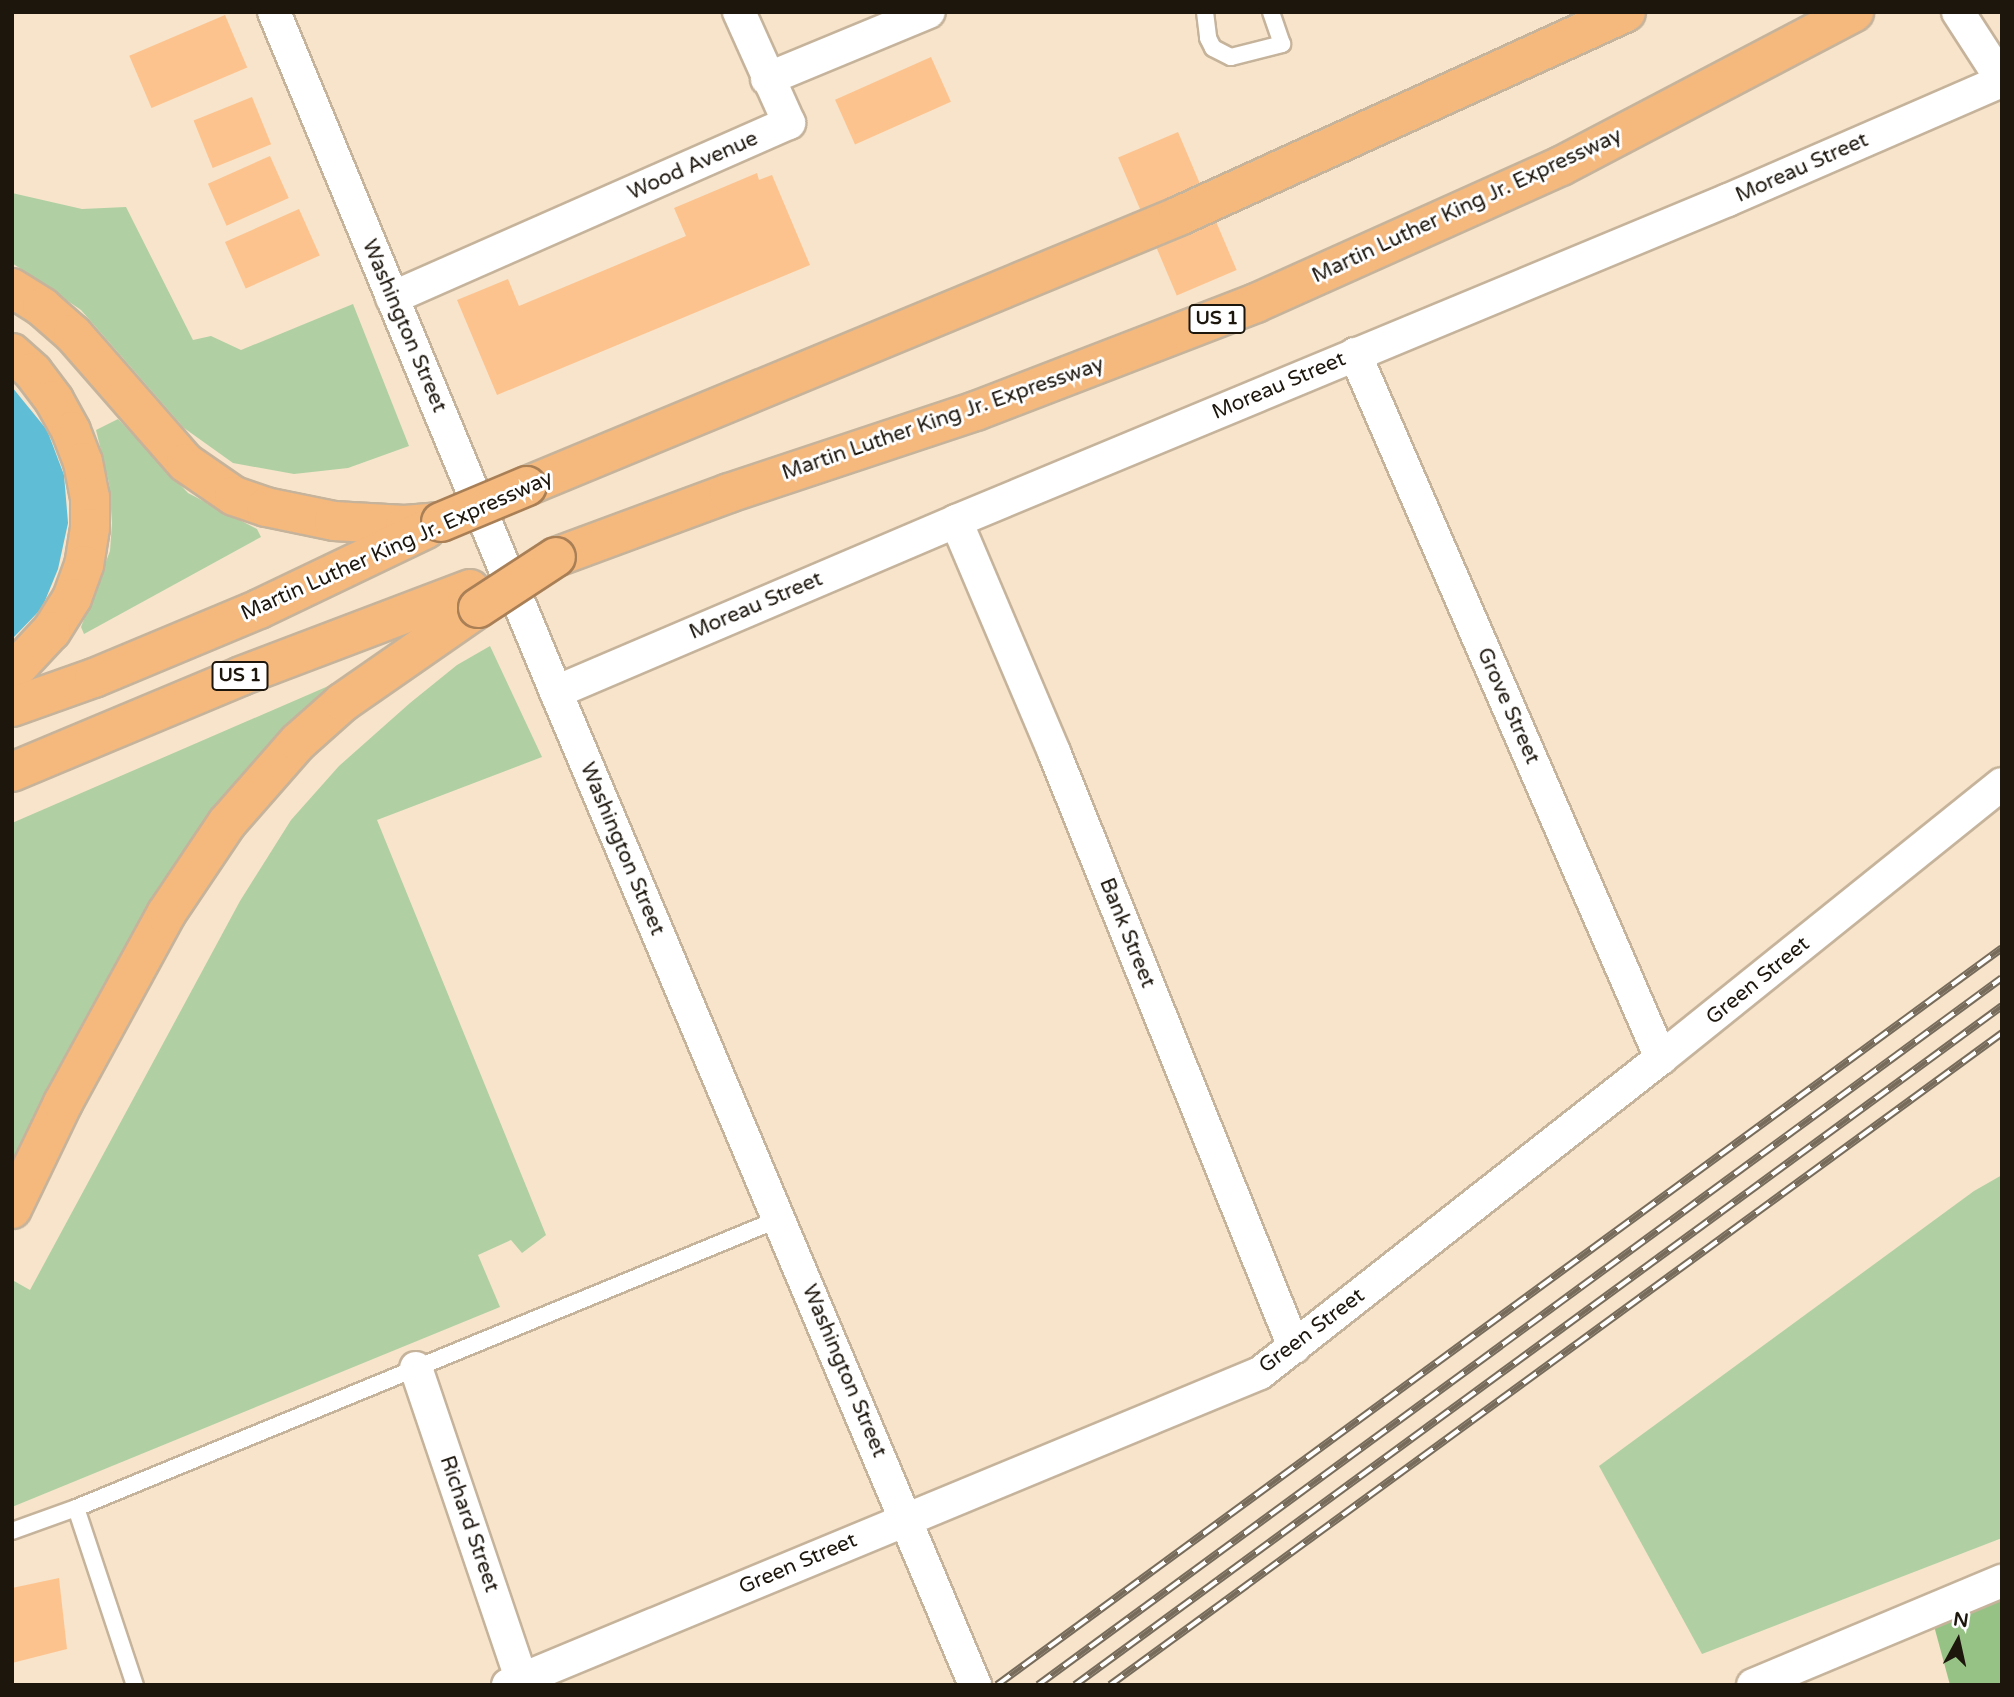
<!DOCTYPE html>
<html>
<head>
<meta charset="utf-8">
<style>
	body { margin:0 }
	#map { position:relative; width:2014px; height:1697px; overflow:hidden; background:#f7e4cb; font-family:"Varela Round",sans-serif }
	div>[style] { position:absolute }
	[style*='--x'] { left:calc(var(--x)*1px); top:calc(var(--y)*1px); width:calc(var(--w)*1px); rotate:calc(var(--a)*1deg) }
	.green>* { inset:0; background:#b0d0a3 }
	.forest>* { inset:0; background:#97c285 }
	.water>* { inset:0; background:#5fbdd5 }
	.building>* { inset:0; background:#fdc38e; transform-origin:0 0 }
	.roads { filter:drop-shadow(2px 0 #c6b39b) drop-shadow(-2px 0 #c6b39b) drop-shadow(0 2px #c6b39b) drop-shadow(0 -2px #c6b39b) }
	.lane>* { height:16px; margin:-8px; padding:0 8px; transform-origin:8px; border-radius:8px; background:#fff }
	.street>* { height:32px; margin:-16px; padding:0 16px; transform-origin:16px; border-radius:16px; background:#fff }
	.highway>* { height:38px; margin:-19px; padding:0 19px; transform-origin:19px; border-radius:19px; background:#f5b87d }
	.rail>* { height:8px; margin-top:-4px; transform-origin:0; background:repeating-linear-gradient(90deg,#fff 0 16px,#776c5c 0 32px); box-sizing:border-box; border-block:2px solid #776c5c }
	.bridges { filter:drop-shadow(2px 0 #a97f56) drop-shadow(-2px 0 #a97f56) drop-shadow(0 2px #a97f56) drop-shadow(0 -2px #a97f56) }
	.highway-bridge>* { height:38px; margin:-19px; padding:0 19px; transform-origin:19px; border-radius:19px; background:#f5b87d }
	span { translate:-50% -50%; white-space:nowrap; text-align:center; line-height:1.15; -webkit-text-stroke:6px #fff; paint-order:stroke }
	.shield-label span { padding:2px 5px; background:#fff; border:2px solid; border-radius:5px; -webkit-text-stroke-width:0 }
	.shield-label { font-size:19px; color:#1c160d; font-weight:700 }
	.street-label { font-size:21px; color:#1c160d }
	.frame { position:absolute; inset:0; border:14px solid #1c160d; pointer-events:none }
	.north { position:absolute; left:1923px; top:1606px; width:70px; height:70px; -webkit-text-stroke:5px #fff; paint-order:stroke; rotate:8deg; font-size:19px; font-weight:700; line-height:28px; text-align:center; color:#1c160d }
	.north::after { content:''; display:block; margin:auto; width:24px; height:32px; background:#1c160d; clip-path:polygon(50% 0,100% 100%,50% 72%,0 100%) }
</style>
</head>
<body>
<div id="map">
	<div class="green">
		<i style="clip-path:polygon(12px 193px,82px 209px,126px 207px,193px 340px,211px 336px,241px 350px,353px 304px,409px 446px,348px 468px,294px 474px,233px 463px,184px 428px,81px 310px,12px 263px)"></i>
		<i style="clip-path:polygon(118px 419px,188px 493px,257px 529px,261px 537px,84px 634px,81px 627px,110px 551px,112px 523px,109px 483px,96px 430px)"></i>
		<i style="clip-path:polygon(490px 646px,542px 757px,377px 820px,546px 1235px,522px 1253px,511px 1240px,478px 1255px,500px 1307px,12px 1507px,14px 1281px,30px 1290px,240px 901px,291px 820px,339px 766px,410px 703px,457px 665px)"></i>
		<i style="clip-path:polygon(363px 671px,221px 800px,182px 855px,12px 1168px,12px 823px)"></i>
		<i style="clip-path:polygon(2002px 1175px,2002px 1538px,1702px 1654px,1599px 1466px,1974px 1191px)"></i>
	</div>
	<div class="forest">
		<i style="clip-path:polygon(2002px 1585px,2002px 1685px,1950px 1685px,1930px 1611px)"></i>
	</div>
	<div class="water">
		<i style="clip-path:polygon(12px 387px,47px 430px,64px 475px,68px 523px,58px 569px,42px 608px,12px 639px)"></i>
	</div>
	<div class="building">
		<i style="left:225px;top:15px;width:57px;height:104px;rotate:67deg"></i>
		<i style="left:931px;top:57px;width:49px;height:105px;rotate:66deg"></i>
		<i style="left:252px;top:97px;width:51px;height:63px;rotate:68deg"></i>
		<i style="left:1178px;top:132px;width:150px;height:65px;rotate:67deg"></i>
		<i style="left:270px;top:156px;width:46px;height:68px;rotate:66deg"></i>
		<i style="clip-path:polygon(757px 173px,759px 180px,772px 175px,810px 265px,497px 395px,457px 300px,508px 279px,519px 306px,686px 236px,674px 208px)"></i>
		<i style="left:299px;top:209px;width:51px;height:81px;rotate:66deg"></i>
		<i style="clip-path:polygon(59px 1578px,67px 1649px,12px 1663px,12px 1588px)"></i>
	</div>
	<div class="roads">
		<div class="lane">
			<i style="--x:1205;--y:12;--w:26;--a:83"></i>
			<i style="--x:1208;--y:38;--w:11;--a:63"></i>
			<i style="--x:1213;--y:48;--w:20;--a:27"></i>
			<i style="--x:1231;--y:57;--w:53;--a:-14.3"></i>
			<i style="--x:1282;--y:44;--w:34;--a:-109"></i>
			<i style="--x:76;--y:1508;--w:187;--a:71.6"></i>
			<i style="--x:12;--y:1531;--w:68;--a:-19.8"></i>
			<i style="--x:76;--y:1508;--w:760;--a:-22.35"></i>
		</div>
		<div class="street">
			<i style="--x:274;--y:12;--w:736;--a:67.48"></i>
			<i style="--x:556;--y:692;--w:1078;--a:67.12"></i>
			<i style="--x:1958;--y:12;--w:81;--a:57.1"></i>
			<i style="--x:767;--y:79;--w:175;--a:-22.5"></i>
			<i style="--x:392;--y:298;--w:434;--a:-23.8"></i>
			<i style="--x:789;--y:123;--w:122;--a:-114.2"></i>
			<i style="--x:1355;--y:354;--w:768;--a:66.51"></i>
			<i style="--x:956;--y:521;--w:251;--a:67"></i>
			<i style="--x:1054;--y:752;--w:642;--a:68.03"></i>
			<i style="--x:556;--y:692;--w:435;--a:-23.1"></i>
			<i style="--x:956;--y:521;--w:836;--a:-22.58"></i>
			<i style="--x:1728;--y:200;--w:299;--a:-23.5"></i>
			<i style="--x:416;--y:1368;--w:328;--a:71.3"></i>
			<i style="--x:508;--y:1685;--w:814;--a:-22.53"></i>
			<i style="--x:1260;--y:1373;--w:510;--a:-38.15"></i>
			<i style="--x:1661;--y:1058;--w:437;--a:-38.8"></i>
			<i style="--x:1753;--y:1685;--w:270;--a:-22.7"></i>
		</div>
		<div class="highway">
			<i style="--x:12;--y:288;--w:36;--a:32"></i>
			<i style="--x:42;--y:307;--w:41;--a:41.1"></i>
			<i style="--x:73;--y:334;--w:171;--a:48.8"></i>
			<i style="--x:186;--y:463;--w:58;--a:34.5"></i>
			<i style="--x:234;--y:496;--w:34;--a:19"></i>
			<i style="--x:266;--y:507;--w:69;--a:11.6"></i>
			<i style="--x:334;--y:521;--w:71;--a:3.2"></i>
			<i style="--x:405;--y:525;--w:36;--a:-5"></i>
			<i style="--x:12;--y:353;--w:28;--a:42"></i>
			<i style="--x:33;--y:372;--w:35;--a:53"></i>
			<i style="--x:54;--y:400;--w:35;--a:61"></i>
			<i style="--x:71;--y:431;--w:33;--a:69"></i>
			<i style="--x:83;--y:462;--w:36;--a:79"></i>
			<i style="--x:90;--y:497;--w:31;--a:90"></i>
			<i style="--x:90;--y:528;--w:37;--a:99"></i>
			<i style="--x:84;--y:565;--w:35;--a:110"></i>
			<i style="--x:72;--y:598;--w:39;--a:122"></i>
			<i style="--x:51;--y:631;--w:57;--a:132.9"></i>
			<i style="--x:527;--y:486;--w:706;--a:-22.49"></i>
			<i style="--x:1179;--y:216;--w:491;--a:-24.5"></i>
			<i style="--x:556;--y:557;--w:184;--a:-20.3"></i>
			<i style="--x:729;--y:493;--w:260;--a:-18.4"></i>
			<i style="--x:976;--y:411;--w:300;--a:-21.1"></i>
			<i style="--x:1256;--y:303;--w:334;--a:-24.2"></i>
			<i style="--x:1561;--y:166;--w:331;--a:-27.7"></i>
			<i style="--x:12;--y:707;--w:87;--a:-19.5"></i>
			<i style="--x:94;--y:678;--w:179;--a:-22.7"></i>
			<i style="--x:259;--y:609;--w:185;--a:-25.6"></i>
			<i style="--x:12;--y:772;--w:248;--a:-22.7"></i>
			<i style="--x:241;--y:676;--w:245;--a:-20.8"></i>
			<i style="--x:12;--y:1209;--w:118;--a:-64.3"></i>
			<i style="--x:63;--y:1103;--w:215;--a:-61.4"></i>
			<i style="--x:166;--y:914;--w:110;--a:-56.2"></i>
			<i style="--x:227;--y:823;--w:108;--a:-48.8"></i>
			<i style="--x:298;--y:742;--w:60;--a:-41.6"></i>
			<i style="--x:343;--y:702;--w:165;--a:-34.8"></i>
		</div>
	</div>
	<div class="rail">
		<i style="--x:997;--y:1685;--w:1246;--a:-36.25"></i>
		<i style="--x:1038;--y:1685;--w:1195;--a:-36.26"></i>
		<i style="--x:1075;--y:1685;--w:1149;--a:-36.22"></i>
		<i style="--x:1110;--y:1685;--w:1105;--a:-36.16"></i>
	</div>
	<div class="bridges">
		<div class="highway-bridge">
			<i style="--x:441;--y:522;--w:93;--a:-22.7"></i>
			<i style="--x:478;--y:608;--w:93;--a:-33.2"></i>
		</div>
	</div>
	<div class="shield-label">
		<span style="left:1217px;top:319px">US 1</span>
		<span style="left:240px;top:676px">US 1</span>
	</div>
	<div class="street-label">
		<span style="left:693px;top:166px;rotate:-24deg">Wood Avenue</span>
		<span style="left:1802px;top:168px;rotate:-24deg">Moreau Street</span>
		<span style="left:1467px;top:206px;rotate:-25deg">Martin Luther King Jr. Expressway</span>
		<span style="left:404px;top:326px;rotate:67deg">Washington Street</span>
		<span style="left:1279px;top:386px;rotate:-23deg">Moreau Street</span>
		<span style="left:943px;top:419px;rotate:-19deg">Martin Luther King Jr. Expressway</span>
		<span style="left:397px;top:546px;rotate:-24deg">Martin Luther King Jr. Expressway</span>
		<span style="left:756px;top:606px;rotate:-23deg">Moreau Street</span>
		<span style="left:1508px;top:706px;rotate:66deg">Grove Street</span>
		<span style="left:622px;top:849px;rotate:67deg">Washington Street</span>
		<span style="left:1127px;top:933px;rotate:68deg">Bank Street</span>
		<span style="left:1758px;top:981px;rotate:-39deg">Green Street</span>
		<span style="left:1312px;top:1331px;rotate:-37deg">Green Street</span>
		<span style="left:844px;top:1371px;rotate:67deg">Washington Street</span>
		<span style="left:469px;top:1524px;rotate:71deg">Richard Street</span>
		<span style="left:798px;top:1564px;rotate:-23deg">Green Street</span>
	</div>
	<div class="frame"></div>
	<div class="north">N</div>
</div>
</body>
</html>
